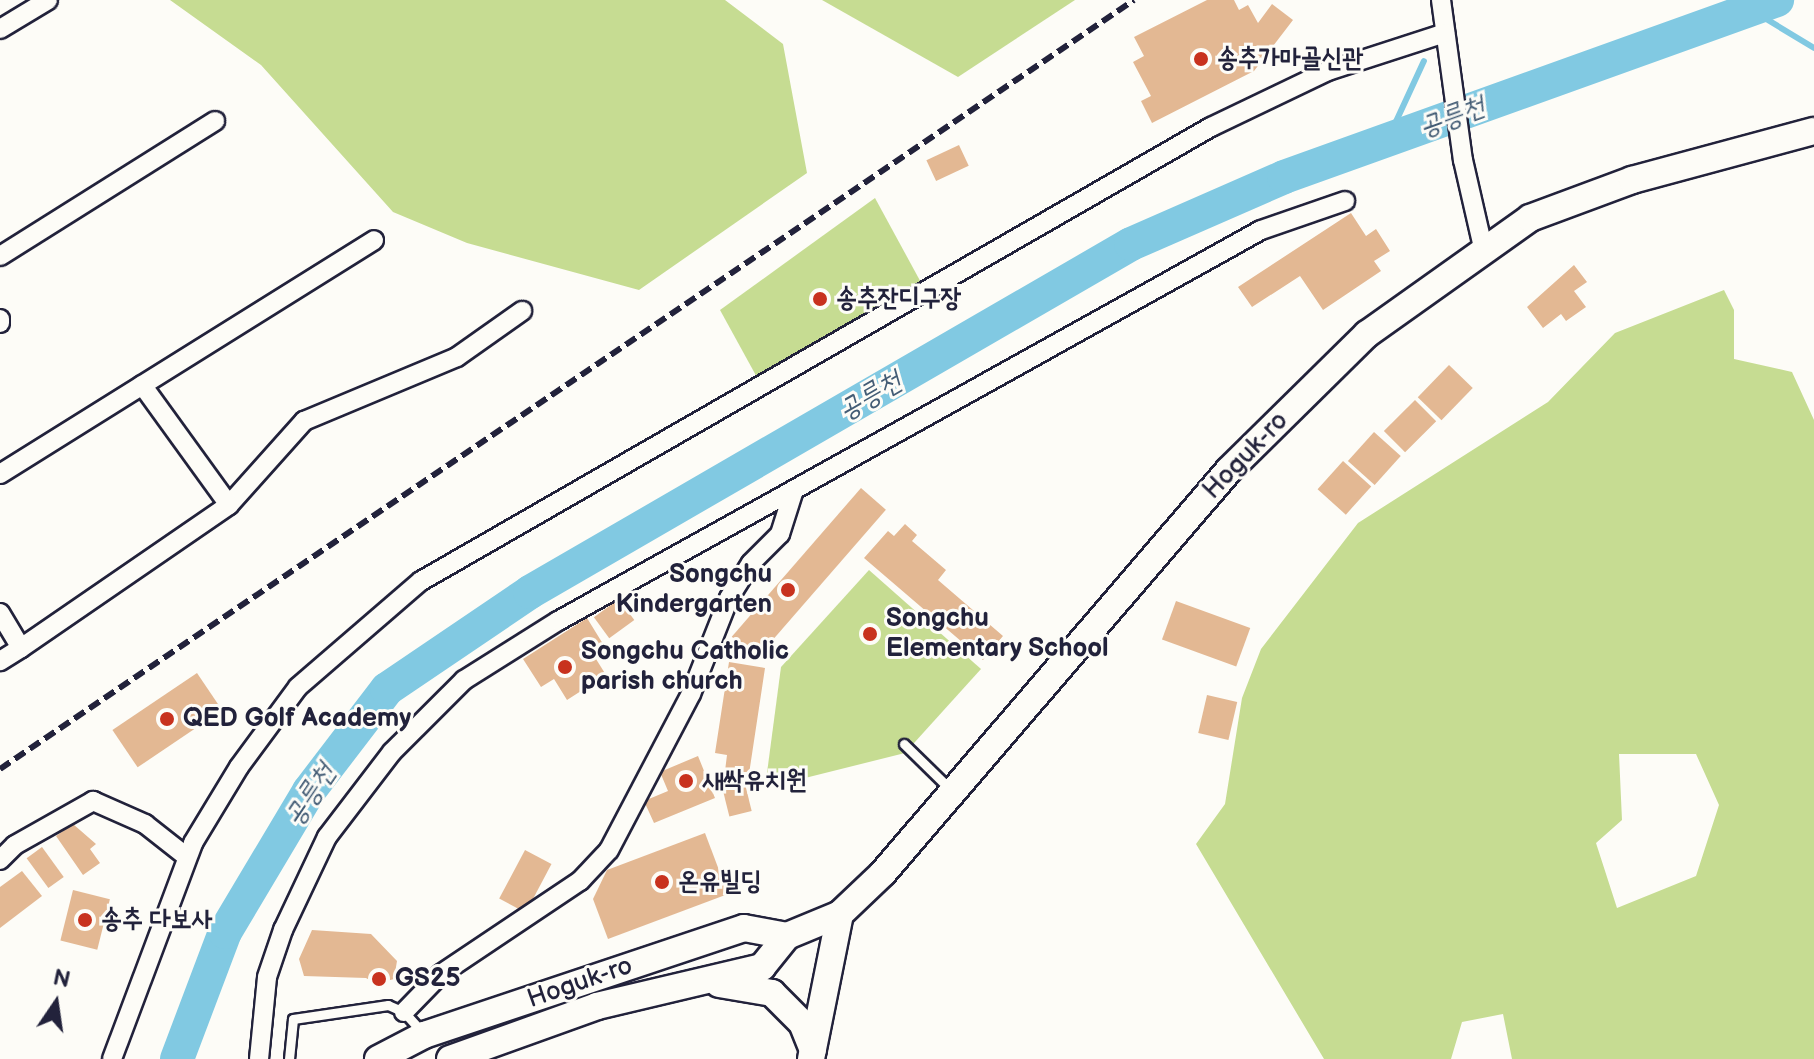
<!DOCTYPE html>
<html>
<head>
<meta charset="utf-8">
<style>
	body { margin:0 }
	#map { position:relative; width:1814px; height:1059px; overflow:hidden; background:#fdfcf7; font-family:"Balsamiq Sans","Poor Story",sans-serif }
	div>[style] { position:absolute }
	[style*='--x'] { left:calc(var(--x)*1px); top:calc(var(--y)*1px); width:calc(var(--w)*1px); rotate:calc(var(--a)*1deg) }
	.green>* { inset:0; background:#c6dc92 }
	.stream>* { height:6px; margin:-3px; padding:0 3px; transform-origin:3px; border-radius:3px; background:#81c9e2 }
	.river>* { height:34px; margin:-17px; padding:0 17px; transform-origin:17px; border-radius:17px; background:#81c9e2 }
	.building>* { inset:0; background:#e3b893; transform-origin:0 0 }
	.roads { filter:drop-shadow(2px 0 #22223b) drop-shadow(-2px 0 #22223b) drop-shadow(0 2px #22223b) drop-shadow(0 -2px #22223b) }
	.lane>* { height:9px; margin:-4.5px; padding:0 4.5px; transform-origin:4.5px; border-radius:4.5px; background:#fdfcf7 }
	.street>* { height:18px; margin:-9px; padding:0 9px; transform-origin:9px; border-radius:9px; background:#fdfcf7 }
	.secondary>* { height:26px; margin:-13px; padding:0 13px; transform-origin:13px; border-radius:13px; background:#fdfcf7 }
	.rail>* { height:6px; margin-top:-3px; transform-origin:0; background:repeating-linear-gradient(90deg,#22223b 0 12px,transparent 0 18px) }
	.dots>* { width:22px; height:22px; translate:-50% -50%; box-sizing:border-box; border:4px solid #fdfcf7; border-radius:50% }
	span { translate:-50% -50%; white-space:nowrap; text-align:center; line-height:1.15; -webkit-text-stroke:6px #fdfcf7; paint-order:stroke }
	.poi-label { font-size:26px; color:#22223b; font-weight:700 }
	.left { translate:0 -50%; text-align:left }
	.right { translate:-100% -50%; text-align:right }
	.street-label { font-size:26px; color:#22223b }
	.water-label { font-size:28px; color:#435c75; font-style:italic }
	.north { position:absolute; left:16px; top:963px; width:80px; height:80px; -webkit-text-stroke:6px #fdfcf7; paint-order:stroke; rotate:13deg; font-size:22px; font-weight:700; line-height:32px; text-align:center; color:#22223b }
	.north::after { content:''; display:block; margin:auto; width:28px; height:36px; background:#22223b; clip-path:polygon(50% 0,100% 100%,50% 72%,0 100%) }
</style>
</head>
<body>
<div id="map">
	<div class="green">
		<i style="clip-path:polygon(170px 0,725px 0,783px 44px,807px 173px,639px 290px,467px 243px,393px 212px,261px 65px)"></i>
		<i style="clip-path:polygon(822px 0,1075px 0,958px 77px)"></i>
		<i style="clip-path:polygon(875px 198px,924px 288px,759px 381px,720px 310px)"></i>
		<i style="clip-path:polygon(evenodd,1724px 290px,1734px 310px,1734px 359px,1792px 372px,1814px 420px,1814px 1059px,1512px 1059px,1503px 1014px,1462px 1022px,1451px 1059px,1324px 1059px,1196px 844px,1225px 804px,1242px 698px,1261px 649px,1358px 523px,1548px 402px,1615px 333px,1724px 290px,1619px 754px,1696px 754px,1719px 805px,1696px 876px,1617px 908px,1596px 843px,1622px 820px,1619px 754px)"></i>
		<i style="clip-path:polygon(869px 570px,981px 669px,905px 753px,765px 788px,781px 667px)"></i>
	</div>
	<div class="stream">
		<i style="--x:1753;--y:11;--w:71;--a:31.2"></i>
		<i style="--x:1387;--y:141;--w:88;--a:-65.2"></i>
	</div>
	<div class="river">
		<i style="--x:177;--y:1059;--w:136;--a:-69.3"></i>
		<i style="--x:225;--y:932;--w:164;--a:-59.2"></i>
		<i style="--x:309;--y:791;--w:128;--a:-52.6"></i>
		<i style="--x:387;--y:689;--w:173;--a:-34.1"></i>
		<i style="--x:530;--y:592;--w:694;--a:-30.07"></i>
		<i style="--x:1131;--y:244;--w:167;--a:-23.6"></i>
		<i style="--x:1284;--y:177;--w:524;--a:-19.75"></i>
	</div>
	<div class="building">
		<i style="clip-path:polygon(1207px 0,1234px 0,1239px 10px,1248px 5px,1258px 23px,1272px 4px,1293px 20px,1254px 71px,1152px 123px,1141px 101px,1151px 96px,1133px 62px,1144px 56px,1134px 37px)"></i>
		<i style="left:959px;top:145px;width:23px;height:36px;rotate:65deg"></i>
		<i style="clip-path:polygon(1351px 213px,1366px 236px,1376px 229px,1390px 251px,1374px 261px,1381px 271px,1323px 310px,1300px 276px,1252px 307px,1238px 287px)"></i>
		<i style="clip-path:polygon(1574px 265px,1587px 282px,1574px 291px,1586px 307px,1566px 321px,1561px 314px,1543px 328px,1527px 307px)"></i>
		<i style="left:1449px;top:365px;width:33px;height:45px;rotate:44deg"></i>
		<i style="left:1415px;top:400px;width:30px;height:44px;rotate:45deg"></i>
		<i style="left:1374px;top:432px;width:36px;height:39px;rotate:42deg"></i>
		<i style="left:1343px;top:461px;width:38px;height:38px;rotate:42deg"></i>
		<i style="left:861px;top:488px;width:33px;height:197px;rotate:41deg"></i>
		<i style="clip-path:polygon(905px 524px,917px 535px,912px 541px,946px 570px,938px 580px,1003px 636px,983px 660px,864px 558px,888px 531px,894px 536px)"></i>
		<i style="left:619px;top:599px;width:26px;height:31px;rotate:54deg"></i>
		<i style="left:1176px;top:601px;width:79px;height:41px;rotate:20deg"></i>
		<i style="clip-path:polygon(587px 618px,603px 644px,591px 651px,606px 675px,567px 700px,554px 679px,541px 687px,523px 659px)"></i>
		<i style="clip-path:polygon(729px 662px,765px 668px,749px 774px,725px 771px,727px 755px,715px 753px)"></i>
		<i style="left:197px;top:673px;width:45px;height:102px;rotate:56deg"></i>
		<i style="left:1207px;top:695px;width:31px;height:39px;rotate:13deg"></i>
		<i style="clip-path:polygon(698px 756px,715px 798px,654px 823px,644px 801px,668px 791px,660px 772px)"></i>
		<i style="left:743px;top:776px;width:36px;height:23px;rotate:76deg"></i>
		<i style="clip-path:polygon(73px 824px,96px 844px,90px 849px,100px 863px,83px 875px,56px 836px)"></i>
		<i style="clip-path:polygon(705px 833px,728px 894px,608px 939px,593px 899px,607px 870px)"></i>
		<i style="left:42px;top:847px;width:37px;height:19px;rotate:54deg"></i>
		<i style="left:525px;top:850px;width:30px;height:55px;rotate:28deg"></i>
		<i style="clip-path:polygon(22px 871px,42px 896px,0 928px,0 887px)"></i>
		<i style="left:73px;top:890px;width:38px;height:52px;rotate:14deg"></i>
		<i style="clip-path:polygon(312px 930px,371px 934px,397px 961px,394px 979px,376px 984px,366px 978px,304px 976px,299px 959px)"></i>
	</div>
	<div class="roads">
		<div class="lane">
			<i style="--x:904;--y:744;--w:66;--a:44.4"></i>
			<i style="--x:289;--y:1059;--w:40;--a:-84.3"></i>
			<i style="--x:293;--y:1019;--w:96;--a:-8.4"></i>
			<i style="--x:388;--y:1005;--w:17;--a:24"></i>
			<i style="--x:404;--y:1012;--w:27;--a:48"></i>
		</div>
		<div class="street">
			<i style="--x:1441;--y:0;--w:162;--a:82.2"></i>
			<i style="--x:1463;--y:160;--w:89;--a:77.1"></i>
			<i style="--x:0;--y:29;--w:56;--a:-31.1"></i>
			<i style="--x:0;--y:256;--w:254;--a:-32.1"></i>
			<i style="--x:0;--y:319;--w:4;--a:90"></i>
			<i style="--x:0;--y:474;--w:441;--a:-32"></i>
			<i style="--x:229;--y:505;--w:113;--a:-48.2"></i>
			<i style="--x:304;--y:421;--w:166;--a:-22.7"></i>
			<i style="--x:457;--y:357;--w:80;--a:-35.3"></i>
			<i style="--x:0;--y:613;--w:41;--a:59"></i>
			<i style="--x:21;--y:648;--w:25;--a:148"></i>
			<i style="--x:21;--y:648;--w:252;--a:-34.5"></i>
			<i style="--x:229;--y:505;--w:148;--a:-125.9"></i>
			<i style="--x:0;--y:860;--w:21;--a:-45"></i>
			<i style="--x:15;--y:845;--w:90;--a:-29.4"></i>
			<i style="--x:93;--y:801;--w:57;--a:23.9"></i>
			<i style="--x:145;--y:824;--w:53;--a:38.2"></i>
			<i style="--x:404;--y:1012;--w:53;--a:-45.8"></i>
			<i style="--x:441;--y:974;--w:167;--a:-33.8"></i>
			<i style="--x:580;--y:881;--w:42;--a:-46.9"></i>
			<i style="--x:609;--y:850;--w:176;--a:-62.3"></i>
			<i style="--x:691;--y:694;--w:103;--a:-68.4"></i>
			<i style="--x:729;--y:598;--w:41;--a:-57.8"></i>
			<i style="--x:751;--y:563;--w:41;--a:-45"></i>
			<i style="--x:780;--y:534;--w:43;--a:-72.4"></i>
			<i style="--x:112;--y:1059;--w:231;--a:-69.4"></i>
			<i style="--x:193;--y:843;--w:89;--a:-58.8"></i>
			<i style="--x:239;--y:767;--w:99;--a:-53.6"></i>
			<i style="--x:298;--y:687;--w:162;--a:-40.8"></i>
			<i style="--x:421;--y:581;--w:911;--a:-29.89"></i>
			<i style="--x:1211;--y:127;--w:130;--a:-25.6"></i>
			<i style="--x:1328;--y:71;--w:123;--a:-18"></i>
			<i style="--x:259;--y:1059;--w:82;--a:-84.4"></i>
			<i style="--x:267;--y:977;--w:50;--a:-71.2"></i>
			<i style="--x:283;--y:930;--w:103;--a:-64.7"></i>
			<i style="--x:327;--y:837;--w:107;--a:-52.6"></i>
			<i style="--x:392;--y:752;--w:102;--a:-45"></i>
			<i style="--x:464;--y:680;--w:111;--a:-32.1"></i>
			<i style="--x:558;--y:621;--w:804;--a:-29.08"></i>
			<i style="--x:1261;--y:230;--w:89;--a:-19"></i>
		</div>
		<div class="secondary">
			<i style="--x:719;--y:984;--w:54;--a:9.6"></i>
			<i style="--x:772;--y:993;--w:42;--a:45"></i>
			<i style="--x:802;--y:1023;--w:29;--a:68"></i>
			<i style="--x:378;--y:1059;--w:52;--a:-27.6"></i>
			<i style="--x:424;--y:1035;--w:337;--a:-18.5"></i>
			<i style="--x:744;--y:928;--w:44;--a:10.5"></i>
			<i style="--x:450;--y:1059;--w:156;--a:-19.8"></i>
			<i style="--x:597;--y:1006;--w:170;--a:-13.3"></i>
			<i style="--x:762;--y:967;--w:40;--a:-51"></i>
			<i style="--x:787;--y:936;--w:57;--a:-22.5"></i>
			<i style="--x:840;--y:914;--w:59;--a:-43.6"></i>
			<i style="--x:883;--y:873;--w:531;--a:-49.35"></i>
			<i style="--x:1229;--y:470;--w:194;--a:-44.6"></i>
			<i style="--x:1367;--y:334;--w:200;--a:-35.4"></i>
			<i style="--x:1530;--y:218;--w:109;--a:-20.4"></i>
			<i style="--x:1632;--y:180;--w:188;--a:-15.1"></i>
			<i style="--x:811;--y:1059;--w:148;--a:-78.7"></i>
		</div>
	</div>
	<div class="rail">
		<i style="--x:0;--y:769;--w:1370;--a:-34.14"></i>
	</div>
	<div class="dots">
		<i style="left:1201px;top:59px;background:#c8321e"></i>
		<i style="left:820px;top:299px;background:#c8321e"></i>
		<i style="left:788px;top:590px;background:#c8321e"></i>
		<i style="left:870px;top:634px;background:#c8321e"></i>
		<i style="left:565px;top:667px;background:#c8321e"></i>
		<i style="left:167px;top:719px;background:#c8321e"></i>
		<i style="left:686px;top:781px;background:#c8321e"></i>
		<i style="left:662px;top:882px;background:#c8321e"></i>
		<i style="left:85px;top:920px;background:#c8321e"></i>
		<i style="left:379px;top:979px;background:#c8321e"></i>
	</div>
	<div class="poi-label">
		<span class="left" style="left:1217px;top:59px">송추가마골신관</span>
		<span class="left" style="left:836px;top:299px">송추잔디구장</span>
		<span class="right" style="left:772px;top:590px">Songchu<br>Kindergarten</span>
		<span class="left" style="left:886px;top:634px">Songchu<br>Elementary School</span>
		<span class="left" style="left:581px;top:667px">Songchu Catholic<br>parish church</span>
		<span class="left" style="left:183px;top:719px">QED Golf Academy</span>
		<span class="left" style="left:702px;top:781px">새싹유치원</span>
		<span class="left" style="left:678px;top:882px">온유빌딩</span>
		<span class="left" style="left:101px;top:920px">송추 다보사</span>
		<span class="left" style="left:395px;top:979px">GS25</span>
	</div>
	<div class="street-label">
		<span style="left:1246px;top:456px;rotate:-46deg">Hoguk-ro</span>
		<span style="left:580px;top:983px;rotate:-19deg">Hoguk-ro</span>
	</div>
	<div class="water-label">
		<span style="left:1452px;top:117px;rotate:-20deg">공릉천</span>
		<span style="left:870px;top:396px;rotate:-30deg">공릉천</span>
		<span style="left:310px;top:795px;rotate:-56deg">공릉천</span>
	</div>
	<div class="north">N</div>
</div>
</body>
</html>
